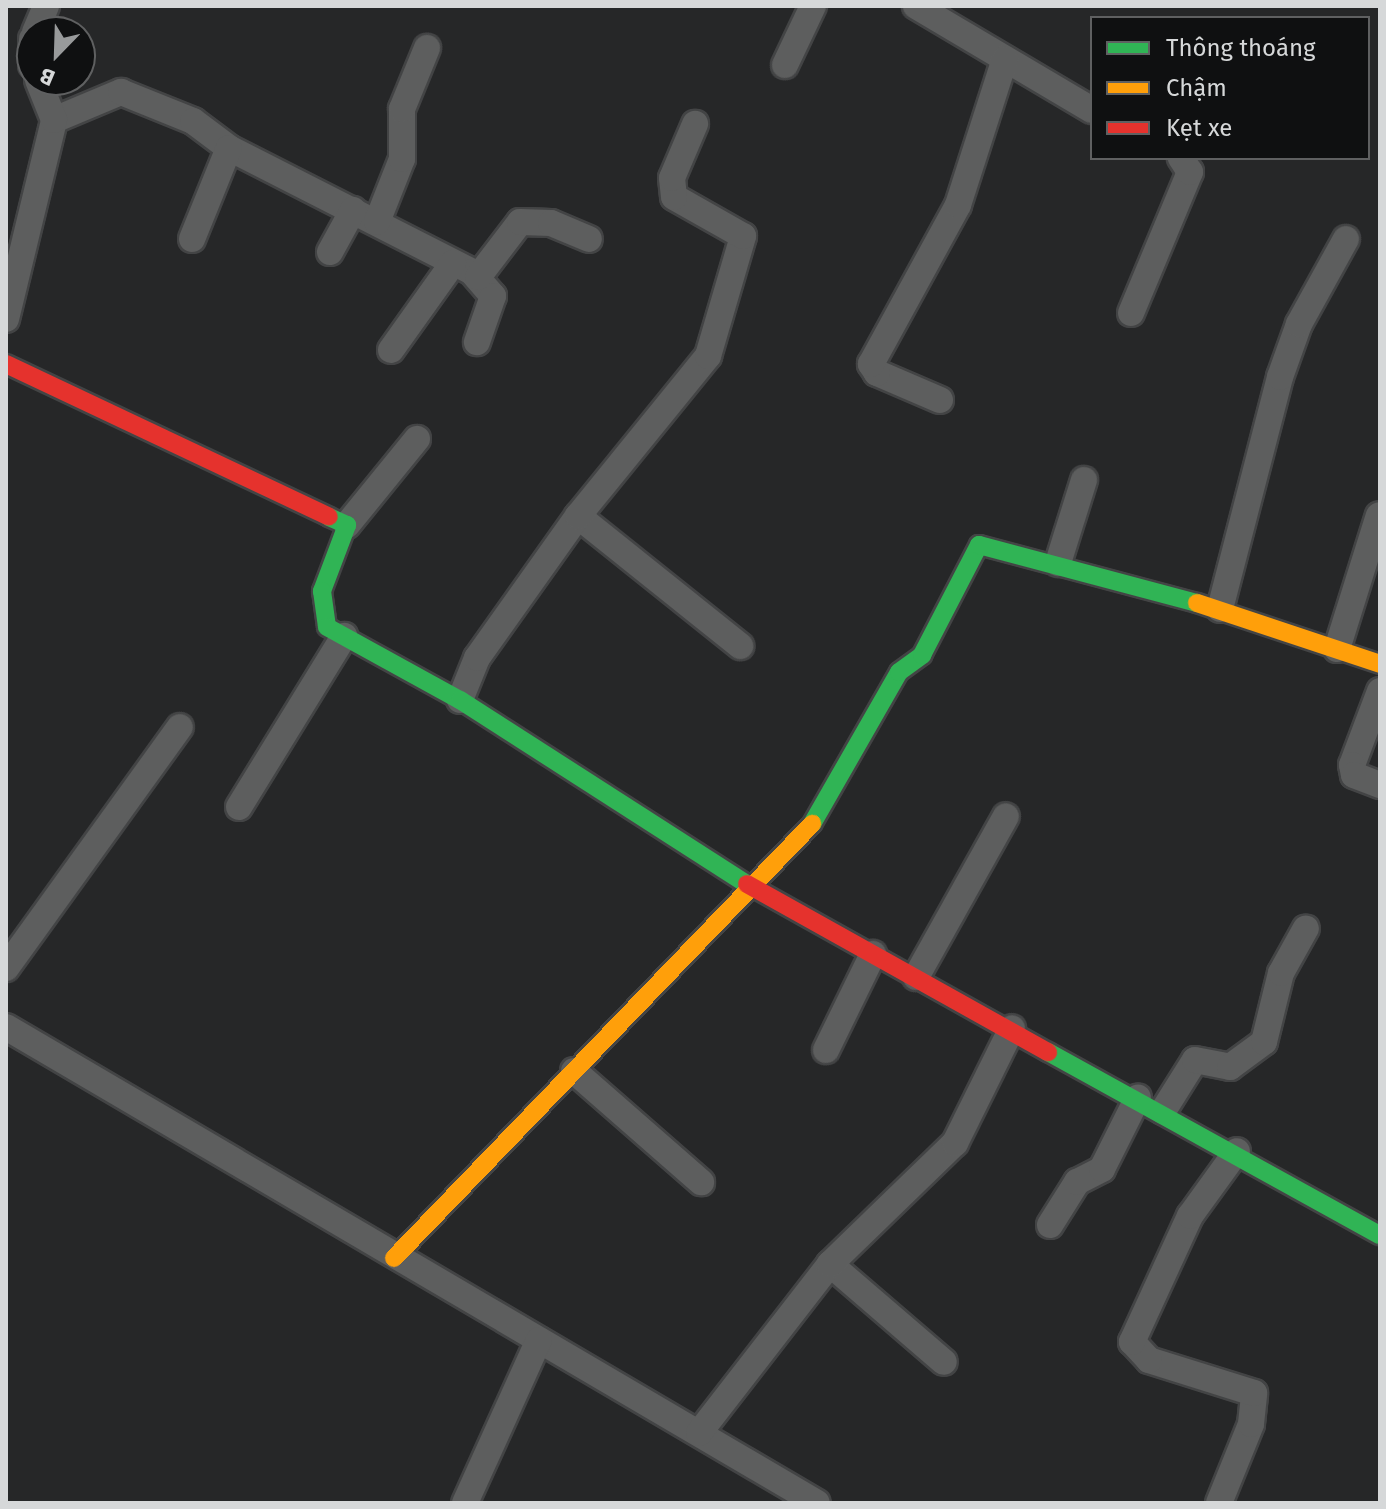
<!DOCTYPE html>
<html>
<head>
<meta charset="utf-8">
<style>
	body { margin:0 }
	#map { position:relative; width:1386px; height:1509px; overflow:hidden; background:#262728; font-family:"Fira Sans",sans-serif }
	div>[style] { position:absolute }
	[style*='--x'] { left:calc(var(--x)*1px); top:calc(var(--y)*1px); width:calc(var(--w)*1px); rotate:calc(var(--a)*1deg) }
	.roads { filter:drop-shadow(2px 0 #434445) drop-shadow(-2px 0 #434445) drop-shadow(0 2px #434445) drop-shadow(0 -2px #434445) }
	.street>* { height:26px; margin:-13px; padding:0 13px; transform-origin:13px; border-radius:13px; background:#5d5e5e }
	.fast>* { height:18px; margin:-9px; padding:0 9px; transform-origin:9px; border-radius:9px; background:#30b455 }
	.slow>* { height:18px; margin:-9px; padding:0 9px; transform-origin:9px; border-radius:9px; background:#ff9f0a }
	.jam>* { height:18px; margin:-9px; padding:0 9px; transform-origin:9px; border-radius:9px; background:#e5322d }
	span { translate:-50% -50%; white-space:nowrap; text-align:center; line-height:1.15; -webkit-text-stroke:8px #0f1011; paint-order:stroke }
	.frame { position:absolute; inset:0; border:8px solid #d6d8d9; pointer-events:none }
	.legend { position:absolute; left:1090px; top:16px; width:280px; height:144px; box-sizing:border-box; background:#0f1011; border:2px solid #5f6061; margin:0; padding:10px 14px; list-style:none; font-size:24px; color:#d6d8d9 }
	.legend li { display:flex; align-items:center; gap:16px; height:40px }
	.legend b { width:40px; border:2px solid #5f6061 }
	.north { position:absolute; left:16px; top:16px; width:80px; height:80px; box-sizing:border-box; background:#0f1011; border:2px solid #5f6061; border-radius:50%; rotate:203deg; font-size:22px; font-weight:700; line-height:32px; text-align:center; color:#d6d8d9 }
	.north::after { content:''; display:block; margin:auto; width:28px; height:36px; background:#989a9b; clip-path:polygon(50% 0,100% 100%,50% 72%,0 100%) }
</style>
</head>
<body>
<div id="map">
	<div class="roads">
		<div class="street">
			<i style="--x:916;--y:6;--w:204;--a:30.6"></i>
			<i style="--x:35;--y:32;--w:28;--a:-67"></i>
			<i style="--x:32;--y:39;--w:26;--a:90"></i>
			<i style="--x:785;--y:65;--w:65;--a:-64.6"></i>
			<i style="--x:54;--y:120;--w:73;--a:-22.7"></i>
			<i style="--x:121;--y:92;--w:78;--a:21.9"></i>
			<i style="--x:193;--y:121;--w:45;--a:36.9"></i>
			<i style="--x:229;--y:148;--w:273;--a:27"></i>
			<i style="--x:472;--y:272;--w:32;--a:49"></i>
			<i style="--x:493;--y:296;--w:49;--a:109.2"></i>
			<i style="--x:377;--y:222;--w:68;--a:-68.4"></i>
			<i style="--x:402;--y:159;--w:50;--a:-90"></i>
			<i style="--x:402;--y:109;--w:66;--a:-67.7"></i>
			<i style="--x:192;--y:239;--w:98;--a:-67.9"></i>
			<i style="--x:330;--y:252;--w:48;--a:-61.3"></i>
			<i style="--x:478;--y:277;--w:69;--a:-52.6"></i>
			<i style="--x:520;--y:222;--w:31;--a:2"></i>
			<i style="--x:551;--y:223;--w:41;--a:22.8"></i>
			<i style="--x:1131;--y:313;--w:153;--a:-67.3"></i>
			<i style="--x:1190;--y:172;--w:17;--a:-123"></i>
			<i style="--x:6;--y:319;--w:205;--a:-76.4"></i>
			<i style="--x:54;--y:120;--w:43;--a:-111.8"></i>
			<i style="--x:391;--y:350;--w:107;--a:-54.5"></i>
			<i style="--x:940;--y:400;--w:69;--a:-156.8"></i>
			<i style="--x:877;--y:373;--w:11;--a:-124"></i>
			<i style="--x:871;--y:364;--w:181;--a:-61.3"></i>
			<i style="--x:958;--y:205;--w:153;--a:-72.2"></i>
			<i style="--x:578;--y:516;--w:208;--a:38.7"></i>
			<i style="--x:347;--y:525;--w:111;--a:-50.9"></i>
			<i style="--x:1058;--y:563;--w:87;--a:-72.6"></i>
			<i style="--x:1220;--y:609;--w:240;--a:-75.5"></i>
			<i style="--x:1280;--y:377;--w:56;--a:-70.3"></i>
			<i style="--x:1299;--y:324;--w:97;--a:-61.1"></i>
			<i style="--x:1337;--y:649;--w:140;--a:-72.6"></i>
			<i style="--x:1380;--y:691;--w:79;--a:110.7"></i>
			<i style="--x:1352;--y:765;--w:10;--a:79"></i>
			<i style="--x:1354;--y:775;--w:28;--a:21"></i>
			<i style="--x:460;--y:700;--w:45;--a:-68"></i>
			<i style="--x:477;--y:658;--w:174;--a:-54.6"></i>
			<i style="--x:578;--y:516;--w:206;--a:-50.9"></i>
			<i style="--x:708;--y:356;--w:125;--a:-73.7"></i>
			<i style="--x:743;--y:236;--w:79;--a:-150.5"></i>
			<i style="--x:674;--y:197;--w:19;--a:-96"></i>
			<i style="--x:672;--y:178;--w:59;--a:-66.9"></i>
			<i style="--x:239;--y:807;--w:201;--a:-58.4"></i>
			<i style="--x:6;--y:968;--w:297;--a:-54.2"></i>
			<i style="--x:916;--y:977;--w:184;--a:-60.8"></i>
			<i style="--x:6;--y:1027;--w:940;--a:30.41"></i>
			<i style="--x:826;--y:1050;--w:107;--a:-63.9"></i>
			<i style="--x:574;--y:1071;--w:169;--a:41.2"></i>
			<i style="--x:1163;--y:1111;--w:60;--a:-57.9"></i>
			<i style="--x:1195;--y:1060;--w:36;--a:11"></i>
			<i style="--x:1230;--y:1067;--w:42;--a:-36.3"></i>
			<i style="--x:1264;--y:1042;--w:71;--a:-76.2"></i>
			<i style="--x:1281;--y:973;--w:51;--a:-60.9"></i>
			<i style="--x:1050;--y:1225;--w:51;--a:-57.9"></i>
			<i style="--x:1077;--y:1182;--w:28;--a:-27"></i>
			<i style="--x:1102;--y:1169;--w:80;--a:-63.4"></i>
			<i style="--x:830;--y:1264;--w:150;--a:40.7"></i>
			<i style="--x:699;--y:1433;--w:214;--a:-52.2"></i>
			<i style="--x:830;--y:1264;--w:174;--a:-44.1"></i>
			<i style="--x:955;--y:1143;--w:128;--a:-63.6"></i>
			<i style="--x:465;--y:1503;--w:179;--a:-65.6"></i>
			<i style="--x:1219;--y:1503;--w:85;--a:-67.9"></i>
			<i style="--x:1251;--y:1424;--w:31;--a:-84"></i>
			<i style="--x:1254;--y:1393;--w:110;--a:-162.6"></i>
			<i style="--x:1149;--y:1360;--w:25;--a:-133"></i>
			<i style="--x:1132;--y:1342;--w:139;--a:-65.3"></i>
			<i style="--x:1190;--y:1216;--w:80;--a:-54.1"></i>
		</div>
		<div class="fast">
			<i style="--x:329;--y:517;--w:20;--a:24"></i>
			<i style="--x:347;--y:525;--w:71;--a:110.7"></i>
			<i style="--x:322;--y:591;--w:36;--a:82"></i>
			<i style="--x:327;--y:627;--w:152;--a:28.8"></i>
			<i style="--x:460;--y:700;--w:341;--a:32.7"></i>
			<i style="--x:812;--y:824;--w:175;--a:-60.2"></i>
			<i style="--x:899;--y:672;--w:29;--a:-36"></i>
			<i style="--x:922;--y:655;--w:124;--a:-62.6"></i>
			<i style="--x:979;--y:545;--w:226;--a:14.9"></i>
			<i style="--x:1048;--y:1052;--w:379;--a:28.9"></i>
		</div>
		<div class="slow">
			<i style="--x:1197;--y:603;--w:193;--a:18.4"></i>
			<i style="--x:394;--y:1258;--w:603;--a:-46.08"></i>
		</div>
		<div class="jam">
			<i style="--x:6;--y:364;--w:357;--a:25.3"></i>
			<i style="--x:747;--y:884;--w:345;--a:29.2"></i>
		</div>
	</div>
	<div class="frame"></div>
	<ul class="legend">
	<li><b style="height:10px;background:#30b455"></b>Thông thoáng</li>
	<li><b style="height:10px;background:#ff9f0a"></b>Chậm</li>
	<li><b style="height:10px;background:#e5322d"></b>Kẹt xe</li>
	</ul>
	<div class="north">B</div>
</div>
</body>
</html>
